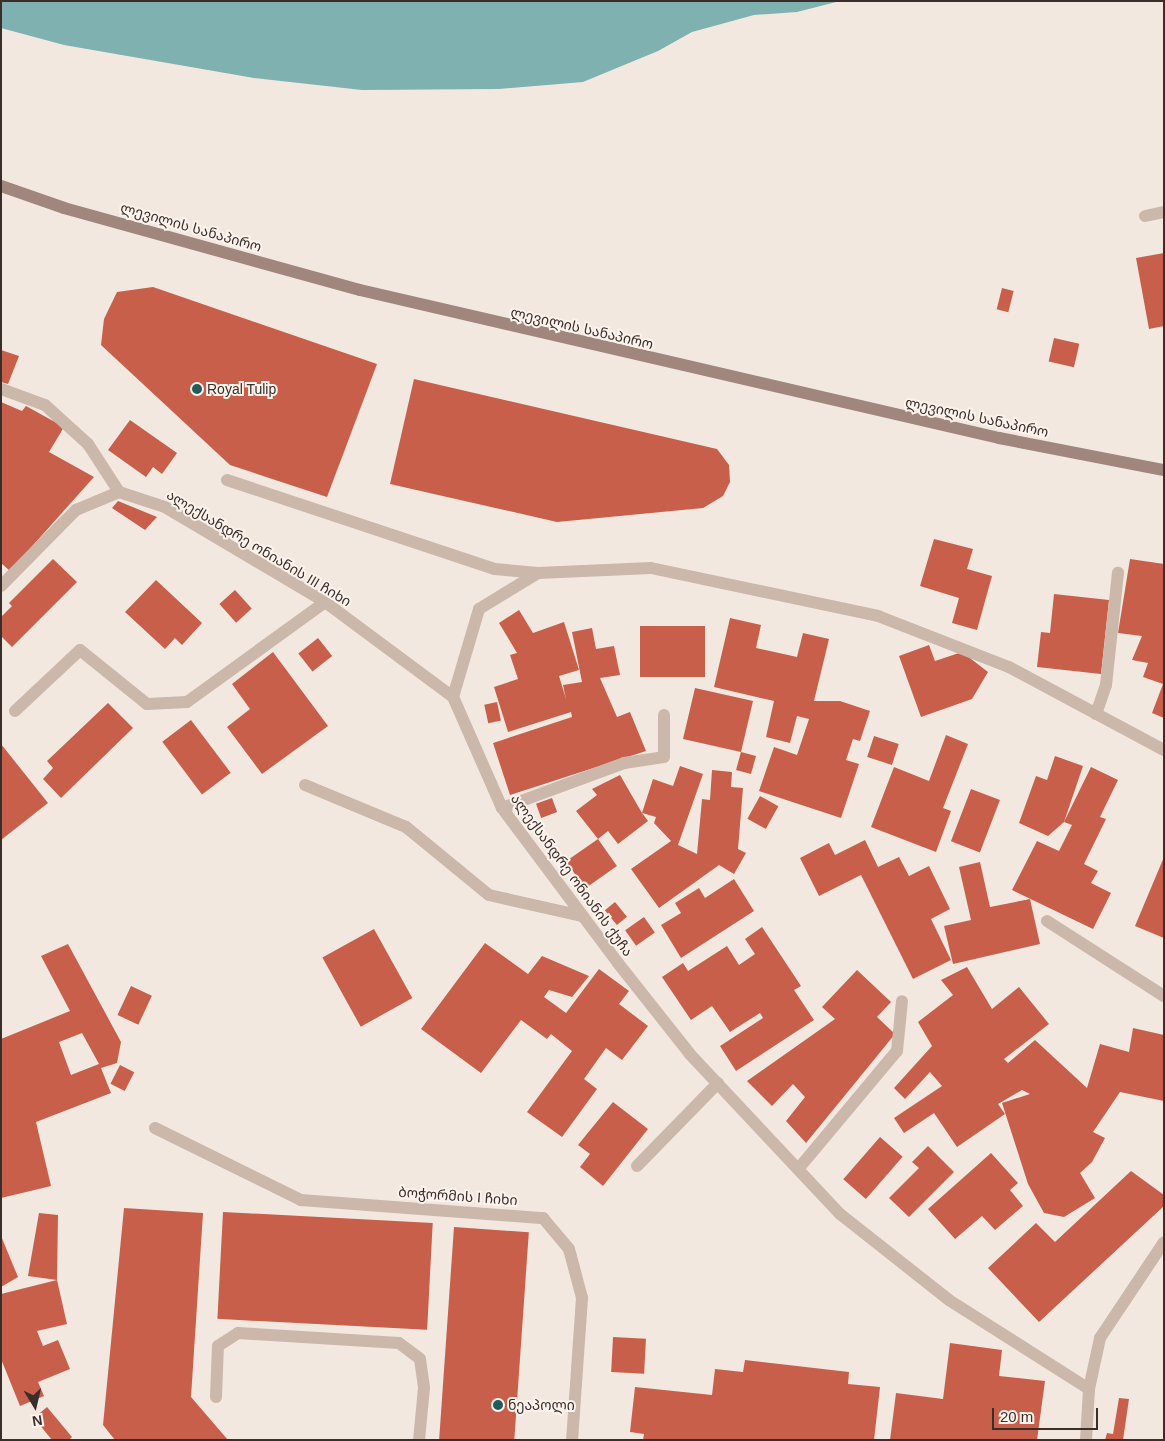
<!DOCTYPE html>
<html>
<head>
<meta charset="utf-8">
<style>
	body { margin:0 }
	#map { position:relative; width:1165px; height:1441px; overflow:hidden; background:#f3e8e0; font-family:Arial,"Noto Sans Georgian",sans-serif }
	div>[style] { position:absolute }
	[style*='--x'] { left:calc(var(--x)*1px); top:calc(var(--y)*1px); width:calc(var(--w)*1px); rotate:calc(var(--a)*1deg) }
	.water>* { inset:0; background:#7eb1af }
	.building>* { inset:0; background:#c75f4a; transform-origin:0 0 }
	.lane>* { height:12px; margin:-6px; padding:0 6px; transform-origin:6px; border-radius:6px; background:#ccb7ab }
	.street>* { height:12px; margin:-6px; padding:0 6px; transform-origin:6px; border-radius:6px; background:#ccb7ab }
	.secondary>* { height:12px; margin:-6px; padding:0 6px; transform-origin:6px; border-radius:6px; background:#a0867c }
	.dots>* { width:14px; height:14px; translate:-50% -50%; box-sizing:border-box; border:2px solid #fbf3ec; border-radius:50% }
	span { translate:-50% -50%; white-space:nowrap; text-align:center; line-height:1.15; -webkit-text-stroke:4px #fbf3ec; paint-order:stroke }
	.street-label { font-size:14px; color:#3a2e2a }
	.poi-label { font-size:14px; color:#3a2e2a }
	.left { translate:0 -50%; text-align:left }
	.frame { position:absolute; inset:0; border:2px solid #3a2e2a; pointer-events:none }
	.north { position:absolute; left:10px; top:1381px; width:50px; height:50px; -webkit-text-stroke:4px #fbf3ec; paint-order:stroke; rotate:171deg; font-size:14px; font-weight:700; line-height:20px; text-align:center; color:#3a2e2a }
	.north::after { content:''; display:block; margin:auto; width:18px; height:22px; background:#3a2e2a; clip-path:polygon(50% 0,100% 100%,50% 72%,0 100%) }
	.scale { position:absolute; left:992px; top:1408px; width:106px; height:22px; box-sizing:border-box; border:2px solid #3a2e2a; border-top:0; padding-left:6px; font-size:15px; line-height:18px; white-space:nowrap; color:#3a2e2a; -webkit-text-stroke:4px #fbf3ec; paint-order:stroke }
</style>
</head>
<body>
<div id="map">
	<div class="water">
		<i style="clip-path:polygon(1px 1px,840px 1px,797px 12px,754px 15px,692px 32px,658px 51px,583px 82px,499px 89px,362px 90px,254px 78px,64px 45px,1px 28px)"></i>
	</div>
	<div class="building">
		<i style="clip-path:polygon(1164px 253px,1164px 326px,1149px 329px,1136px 258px)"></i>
		<i style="clip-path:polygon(153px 287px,377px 364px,327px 497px,230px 465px,101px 345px,104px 319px,117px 292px)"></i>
		<i style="left:1002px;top:288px;width:12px;height:22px;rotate:14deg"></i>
		<i style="left:1054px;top:338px;width:26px;height:24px;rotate:13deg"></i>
		<i style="clip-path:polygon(1px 350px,19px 356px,8px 384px,1px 382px)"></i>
		<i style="clip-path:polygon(414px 379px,717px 449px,729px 465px,730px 482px,723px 496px,703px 508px,557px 522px,390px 484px)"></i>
		<i style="clip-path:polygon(1px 402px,22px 411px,26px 406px,64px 427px,49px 452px,94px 477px,10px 571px,1px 563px)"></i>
		<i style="clip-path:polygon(130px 420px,177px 453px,162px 474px,153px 467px,146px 477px,108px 450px)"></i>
		<i style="clip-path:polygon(118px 501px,157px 517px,145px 530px,112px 508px)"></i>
		<i style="clip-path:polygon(934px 539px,973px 549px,967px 569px,992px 576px,977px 630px,952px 623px,959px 598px,920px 586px)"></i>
		<i style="clip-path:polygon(53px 559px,77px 582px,12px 647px,1px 636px,1px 617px,12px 606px,9px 603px)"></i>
		<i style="clip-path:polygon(1130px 559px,1164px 564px,1164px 718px,1152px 713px,1163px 684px,1143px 677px,1148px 663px,1132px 660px,1142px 636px,1118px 633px)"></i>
		<i style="clip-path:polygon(156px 580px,202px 623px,182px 645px,175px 638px,165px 649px,125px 612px)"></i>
		<i style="left:235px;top:590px;width:25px;height:21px;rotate:48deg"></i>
		<i style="clip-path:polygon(1054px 594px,1109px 600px,1101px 674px,1037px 667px,1041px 632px,1050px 633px)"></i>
		<i style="clip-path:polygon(519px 610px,533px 633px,564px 622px,579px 670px,559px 676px,566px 699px,563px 685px,582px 682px,572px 632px,592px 628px,596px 649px,614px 646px,620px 675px,600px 678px,617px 717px,630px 712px,646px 751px,510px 795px,493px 743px,572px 717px,571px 712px,508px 732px,494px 687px,518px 679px,510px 655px,517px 653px,499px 623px)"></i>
		<i style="clip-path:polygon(730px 618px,761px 625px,756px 648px,797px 657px,803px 633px,829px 639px,814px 701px,840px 701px,870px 711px,860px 741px,853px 739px,846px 760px,859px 764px,841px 818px,759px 791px,774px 747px,797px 755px,809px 719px,797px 716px,790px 743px,766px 737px,774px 701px,714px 687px)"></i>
		<i style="left:705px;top:626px;width:51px;height:65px;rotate:90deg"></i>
		<i style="left:318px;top:638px;width:23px;height:25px;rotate:52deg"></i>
		<i style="clip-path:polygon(929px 645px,935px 661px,962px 652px,988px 672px,972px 699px,921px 717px,899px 656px)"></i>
		<i style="clip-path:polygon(273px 652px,328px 726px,262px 774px,227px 727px,250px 709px,232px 684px)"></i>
		<i style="clip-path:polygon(695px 688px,753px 701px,741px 752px,756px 756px,751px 774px,736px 770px,741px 752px,683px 739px)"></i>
		<i style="left:497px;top:702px;width:19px;height:13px;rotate:78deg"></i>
		<i style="clip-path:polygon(108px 703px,133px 728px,61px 798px,43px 779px,53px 768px,47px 761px)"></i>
		<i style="left:191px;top:720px;width:66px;height:36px;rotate:53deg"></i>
		<i style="clip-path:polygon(946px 735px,968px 744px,943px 808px,951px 811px,936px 852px,871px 827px,894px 767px,929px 781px)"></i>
		<i style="left:874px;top:736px;width:26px;height:22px;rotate:18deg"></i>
		<i style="clip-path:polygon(1px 744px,48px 803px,1px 840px)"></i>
		<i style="clip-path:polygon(1055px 756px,1083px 766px,1064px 822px,1048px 836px,1019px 823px,1036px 776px,1047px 780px)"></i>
		<i style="clip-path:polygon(680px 766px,703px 774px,678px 845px,697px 854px,702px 799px,710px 800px,712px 770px,732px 772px,731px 787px,743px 788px,738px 849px,746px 853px,734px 874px,719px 865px,659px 908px,631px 869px,671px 841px,654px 823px,656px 817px,642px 813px,648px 821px,618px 844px,608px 831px,598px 839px,576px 811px,597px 795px,592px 789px,620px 775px,642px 813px,653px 779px,673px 786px)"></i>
		<i style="clip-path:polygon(1091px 767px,1118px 780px,1100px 817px,1106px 819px,1084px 864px,1098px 871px,1091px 883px,1111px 893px,1093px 929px,1012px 890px,1037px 841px,1059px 851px,1072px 825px,1064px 822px)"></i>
		<i style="left:971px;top:789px;width:31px;height:56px;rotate:21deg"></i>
		<i style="left:760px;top:796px;width:21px;height:26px;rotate:29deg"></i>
		<i style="left:552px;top:798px;width:15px;height:17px;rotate:70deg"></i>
		<i style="left:598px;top:839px;width:33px;height:39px;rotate:55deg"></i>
		<i style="clip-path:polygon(865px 840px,878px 867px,899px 857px,909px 876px,929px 866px,950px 909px,931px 919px,951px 960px,913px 979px,861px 875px,819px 896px,800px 858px,829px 843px,835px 855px)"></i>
		<i style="clip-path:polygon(1164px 857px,1164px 938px,1135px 926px)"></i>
		<i style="clip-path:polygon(980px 862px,990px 907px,1030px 899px,1040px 944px,953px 964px,944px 926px,971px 920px,959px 867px)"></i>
		<i style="clip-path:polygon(734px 879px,754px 911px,681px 958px,661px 925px,681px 913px,675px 903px,699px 888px,705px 898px)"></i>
		<i style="left:615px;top:902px;width:19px;height:13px;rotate:51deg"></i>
		<i style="left:644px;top:917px;width:19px;height:23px;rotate:55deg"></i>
		<i style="clip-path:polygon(762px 927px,801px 986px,794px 990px,814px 1020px,736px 1071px,720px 1046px,763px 1018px,760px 1013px,730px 1032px,712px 1006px,691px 1020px,662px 977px,683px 963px,688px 971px,727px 946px,739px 965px,755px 954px,745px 939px)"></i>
		<i style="left:374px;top:929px;width:79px;height:59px;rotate:61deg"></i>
		<i style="clip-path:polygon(485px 943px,528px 974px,542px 956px,589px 976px,572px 997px,549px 990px,544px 997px,566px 1013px,599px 969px,629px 991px,619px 1004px,648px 1026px,622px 1060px,606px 1048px,584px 1079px,597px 1089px,562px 1137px,527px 1112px,572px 1051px,551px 1034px,547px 1039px,521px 1020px,481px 1073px,421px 1029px)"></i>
		<i style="clip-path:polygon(evenodd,68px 944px,121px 1042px,117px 1063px,101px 1068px,111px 1093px,36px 1122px,51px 1186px,1px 1198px,1px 1039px,70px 1011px,41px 956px,68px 944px,82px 1033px,99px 1064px,71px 1075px,59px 1042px,82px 1033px)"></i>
		<i style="clip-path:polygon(967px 967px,992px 1009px,1019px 987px,1049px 1024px,1004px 1059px,1008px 1063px,1035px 1040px,1087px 1088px,1100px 1044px,1129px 1052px,1133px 1028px,1164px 1035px,1164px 1101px,1120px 1092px,1093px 1132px,1105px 1138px,1092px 1162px,1080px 1173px,1095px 1198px,1064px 1217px,1044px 1213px,1028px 1184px,1002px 1103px,1030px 1094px,1022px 1090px,998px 1104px,1005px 1114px,957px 1147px,934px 1113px,904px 1133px,894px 1118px,942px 1086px,930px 1072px,905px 1099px,894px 1088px,932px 1046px,918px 1022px,953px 995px,941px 980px)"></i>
		<i style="clip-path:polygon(857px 970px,891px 1002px,877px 1017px,895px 1034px,806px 1143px,786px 1121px,805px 1097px,793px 1084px,772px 1106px,747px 1081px,835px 1019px,822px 1007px)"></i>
		<i style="left:131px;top:986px;width:23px;height:32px;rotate:25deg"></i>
		<i style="left:120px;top:1065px;width:16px;height:21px;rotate:27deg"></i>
		<i style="clip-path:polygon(613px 1102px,648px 1129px,603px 1186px,580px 1167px,590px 1154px,578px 1145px)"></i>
		<i style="left:880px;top:1137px;width:30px;height:56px;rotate:41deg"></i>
		<i style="clip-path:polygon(928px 1146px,954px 1172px,909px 1217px,889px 1198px,919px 1168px,912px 1162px)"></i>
		<i style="clip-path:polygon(991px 1153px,1018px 1183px,1010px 1190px,1023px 1206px,995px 1230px,982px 1216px,955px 1239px,928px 1209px)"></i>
		<i style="clip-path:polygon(1131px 1171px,1164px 1195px,1164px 1206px,1039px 1322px,988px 1268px,1036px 1223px,1055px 1242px)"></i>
		<i style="clip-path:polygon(124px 1208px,203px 1213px,191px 1397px,228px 1440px,115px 1440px,103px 1425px)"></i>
		<i style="left:223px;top:1212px;width:210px;height:107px;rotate:3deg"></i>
		<i style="clip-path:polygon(39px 1213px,58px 1215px,57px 1280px,67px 1324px,37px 1331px,43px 1346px,58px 1340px,70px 1369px,38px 1382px,44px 1396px,20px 1406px,1px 1359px,1px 1294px,57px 1280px,28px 1276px)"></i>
		<i style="left:454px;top:1227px;width:75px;height:213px;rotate:4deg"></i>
		<i style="clip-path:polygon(1px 1236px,18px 1277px,1px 1287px)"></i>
		<i style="left:613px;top:1337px;width:33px;height:35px;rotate:3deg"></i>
		<i style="clip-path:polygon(950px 1343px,1002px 1350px,999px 1376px,1045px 1381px,1037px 1440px,890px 1440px,896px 1393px,943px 1399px)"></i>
		<i style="clip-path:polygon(745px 1360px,849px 1372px,848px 1384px,880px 1387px,874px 1440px,643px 1440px,644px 1434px,630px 1432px,635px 1387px,712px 1395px,715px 1369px,743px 1372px)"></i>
		<i style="clip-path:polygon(1119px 1398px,1129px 1399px,1123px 1440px,1105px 1440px,1107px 1433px,1113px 1434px)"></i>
		<i style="clip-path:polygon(47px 1407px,72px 1437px,69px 1440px,52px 1440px,34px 1418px)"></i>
	</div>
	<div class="lane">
		<i style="--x:1145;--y:216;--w:19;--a:-12"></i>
		<i style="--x:1;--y:389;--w:47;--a:20"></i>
		<i style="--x:45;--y:405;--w:58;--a:42.2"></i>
		<i style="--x:88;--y:444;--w:57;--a:57.1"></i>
		<i style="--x:227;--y:480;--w:282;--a:18.4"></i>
		<i style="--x:495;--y:569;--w:43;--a:5.3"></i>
		<i style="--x:15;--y:711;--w:89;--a:-43.2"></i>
		<i style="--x:80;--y:650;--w:86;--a:38.9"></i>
		<i style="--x:147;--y:704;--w:40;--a:-2.9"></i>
		<i style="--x:187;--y:702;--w:170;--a:-35.9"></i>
		<i style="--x:1096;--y:714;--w:31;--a:-71"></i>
		<i style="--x:1106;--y:685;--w:113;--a:-83.9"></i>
		<i style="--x:305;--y:785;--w:109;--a:22.6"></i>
		<i style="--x:406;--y:827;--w:107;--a:39.3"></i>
		<i style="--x:489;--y:895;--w:95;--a:12.7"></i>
		<i style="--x:502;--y:808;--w:130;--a:-20.2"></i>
		<i style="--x:624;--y:763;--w:40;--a:-8.5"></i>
		<i style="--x:664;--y:757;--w:42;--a:-90"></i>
		<i style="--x:155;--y:1128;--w:163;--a:26.3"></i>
		<i style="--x:301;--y:1200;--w:243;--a:4.3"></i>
		<i style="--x:543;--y:1218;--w:40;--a:50"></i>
		<i style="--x:569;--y:1249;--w:51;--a:75.1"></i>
		<i style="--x:582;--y:1298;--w:142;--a:94"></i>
		<i style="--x:637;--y:1166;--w:116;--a:-45.7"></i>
		<i style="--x:799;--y:1168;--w:153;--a:-50.1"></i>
		<i style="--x:897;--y:1051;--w:50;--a:-84.3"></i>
		<i style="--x:216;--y:1397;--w:51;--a:-87.8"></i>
		<i style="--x:218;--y:1346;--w:24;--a:-33"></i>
		<i style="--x:238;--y:1333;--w:161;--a:3.6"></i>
		<i style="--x:399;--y:1343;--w:26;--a:37"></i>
		<i style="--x:420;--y:1359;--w:29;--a:82"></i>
		<i style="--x:424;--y:1388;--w:52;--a:95.5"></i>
	</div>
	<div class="street">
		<i style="--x:1;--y:586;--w:107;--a:-45.4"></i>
		<i style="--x:76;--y:510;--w:47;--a:-22.7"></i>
		<i style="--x:119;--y:492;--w:48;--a:18.1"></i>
		<i style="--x:165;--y:507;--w:186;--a:30.7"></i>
		<i style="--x:325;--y:602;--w:159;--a:36.6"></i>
		<i style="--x:1047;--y:921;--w:139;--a:32.7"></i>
		<i style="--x:1089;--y:1389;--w:166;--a:-147.6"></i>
		<i style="--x:949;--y:1300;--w:139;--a:-141.7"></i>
		<i style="--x:840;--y:1214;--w:219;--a:-133.2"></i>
		<i style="--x:690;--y:1054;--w:116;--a:-128.4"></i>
		<i style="--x:618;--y:963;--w:194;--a:-126.8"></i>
		<i style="--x:502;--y:808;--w:121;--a:-113.8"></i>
		<i style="--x:453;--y:697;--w:92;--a:-73.5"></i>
		<i style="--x:479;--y:609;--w:69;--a:-31.4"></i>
		<i style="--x:538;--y:573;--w:113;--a:-2.5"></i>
		<i style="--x:651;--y:568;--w:232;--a:11.9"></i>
		<i style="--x:878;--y:616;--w:141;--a:21.3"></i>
		<i style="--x:1009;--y:667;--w:176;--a:28.2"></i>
		<i style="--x:1086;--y:1440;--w:51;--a:-86.6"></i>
		<i style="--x:1089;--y:1389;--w:52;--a:-77.8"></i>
		<i style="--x:1100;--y:1338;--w:115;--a:-56.3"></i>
	</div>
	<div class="secondary">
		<i style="--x:1;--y:186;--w:67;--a:19.2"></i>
		<i style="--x:64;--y:208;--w:307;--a:15.5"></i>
		<i style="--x:360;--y:290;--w:656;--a:13.04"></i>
		<i style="--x:999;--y:438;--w:168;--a:11"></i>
	</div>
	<div class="dots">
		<i style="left:197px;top:389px;background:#1f5c5b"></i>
		<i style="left:498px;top:1405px;background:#1f5c5b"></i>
	</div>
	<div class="street-label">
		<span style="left:191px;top:227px;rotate:16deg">ლევილის სანაპირო</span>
		<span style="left:582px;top:328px;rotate:13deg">ლევილის სანაპირო</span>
		<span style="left:977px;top:417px;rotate:12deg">ლევილის სანაპირო</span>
		<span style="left:259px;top:548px;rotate:31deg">ალექსანდრე ონიანის III ჩიხი</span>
		<span style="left:572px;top:875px;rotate:54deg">ალექსანდრე ონიანის ქუჩა</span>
		<span style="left:458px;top:1196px;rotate:4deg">ბოჭორმის I ჩიხი</span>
	</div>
	<div class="poi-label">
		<span class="left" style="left:207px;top:389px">Royal Tulip</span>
		<span class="left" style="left:508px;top:1405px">ნეაპოლი</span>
	</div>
	<div class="frame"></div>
	<div class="north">N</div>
	<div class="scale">20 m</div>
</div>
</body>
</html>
